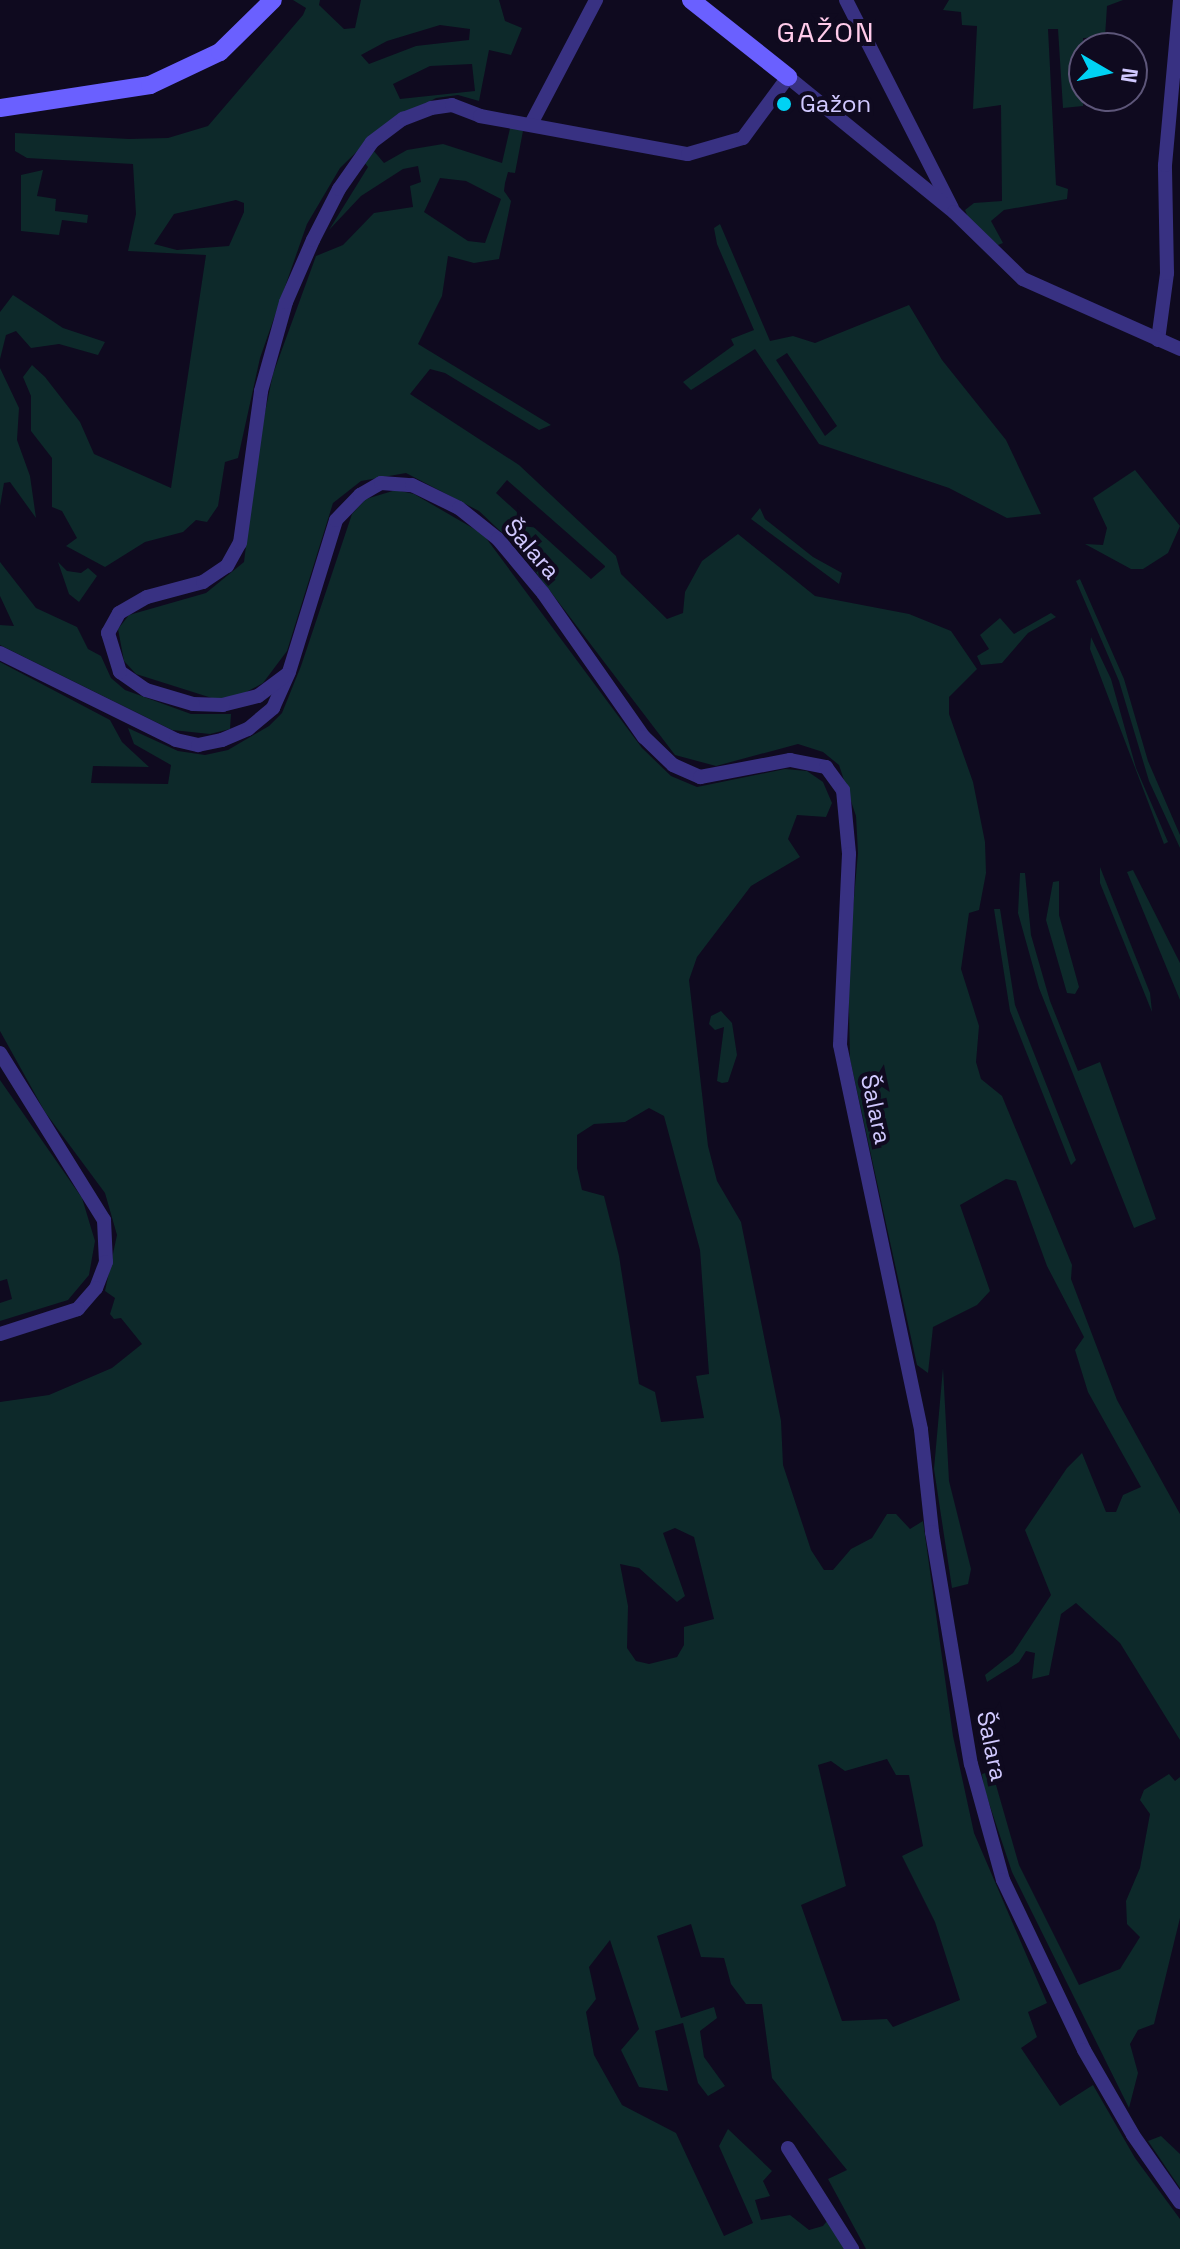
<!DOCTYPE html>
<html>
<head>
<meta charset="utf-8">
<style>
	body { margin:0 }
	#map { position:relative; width:1180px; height:2249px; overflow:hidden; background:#0f0a1f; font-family:"Space Grotesk",sans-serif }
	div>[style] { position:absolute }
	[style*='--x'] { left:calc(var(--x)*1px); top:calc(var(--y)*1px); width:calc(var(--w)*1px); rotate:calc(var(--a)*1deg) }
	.green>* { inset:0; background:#0d292a }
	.street>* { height:14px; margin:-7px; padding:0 7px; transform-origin:7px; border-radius:7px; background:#383182 }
	.secondary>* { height:18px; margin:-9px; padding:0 9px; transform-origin:9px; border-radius:9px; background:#6a60ff }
	.dots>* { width:22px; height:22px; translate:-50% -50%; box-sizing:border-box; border:4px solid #0f0a1f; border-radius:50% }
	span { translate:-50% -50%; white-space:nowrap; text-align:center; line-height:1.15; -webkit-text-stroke:8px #0f0a1f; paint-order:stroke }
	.poi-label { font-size:24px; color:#d1c9ff }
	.left { translate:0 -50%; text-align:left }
	.street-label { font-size:24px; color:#d1c9ff }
	.quarter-label { font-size:28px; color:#ffcbea; letter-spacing:2px }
	.north { position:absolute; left:1068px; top:32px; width:80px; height:80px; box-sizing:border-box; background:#0f0a1f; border:2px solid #5d5679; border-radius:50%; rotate:99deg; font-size:22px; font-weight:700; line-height:32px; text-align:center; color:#d1c9ff }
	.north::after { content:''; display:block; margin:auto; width:28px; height:36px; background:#00d2f4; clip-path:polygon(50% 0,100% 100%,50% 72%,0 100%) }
</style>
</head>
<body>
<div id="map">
	<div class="green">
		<i style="clip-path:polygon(evenodd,293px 0,320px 0,319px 5px,344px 29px,355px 28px,361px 0,499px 0,505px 21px,522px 28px,511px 55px,489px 50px,479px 101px,458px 95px,436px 98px,382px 127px,340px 168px,307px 224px,260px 358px,238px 458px,225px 462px,218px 506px,207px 522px,196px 520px,183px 532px,145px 542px,105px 567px,66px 546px,77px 538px,62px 511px,52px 507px,52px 458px,31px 431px,31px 396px,23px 377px,32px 365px,45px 377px,80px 422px,94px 454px,171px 488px,206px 255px,128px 251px,136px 214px,133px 164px,27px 158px,15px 151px,15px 133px,129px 139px,168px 138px,208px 126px,303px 15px,306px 8px,293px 0,440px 25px,470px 29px,469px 40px,416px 46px,369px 64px,361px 55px,387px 41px,440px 25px,293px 0,472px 64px,475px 91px,400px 99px,393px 84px,430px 66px,472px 64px,293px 0,236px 200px,244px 203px,244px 212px,229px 246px,177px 250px,154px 244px,174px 214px,236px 200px)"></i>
		<i style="clip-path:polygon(949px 0,1123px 0,1107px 6px,1105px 37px,1083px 38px,1083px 106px,1063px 108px,1058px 29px,1048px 29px,1056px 185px,1068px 189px,1067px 199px,1004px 210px,991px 221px,1003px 243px,998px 245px,970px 222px,965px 210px,974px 203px,1002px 201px,1001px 105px,973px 109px,977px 26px,962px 25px,961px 12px,943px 10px)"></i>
		<i style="clip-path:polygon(evenodd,511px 124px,523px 131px,515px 173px,508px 172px,505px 183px,504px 191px,511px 201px,499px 259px,474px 263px,448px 256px,442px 296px,418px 344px,551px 425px,539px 430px,445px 373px,430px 369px,410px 394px,519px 465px,616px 556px,621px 574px,667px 619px,683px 613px,685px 592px,702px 561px,738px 534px,815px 596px,909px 614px,951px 631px,977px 669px,949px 697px,949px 714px,973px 782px,985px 842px,986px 873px,979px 910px,969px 913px,961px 969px,979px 1026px,976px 1062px,981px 1079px,1002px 1096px,1072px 1265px,1071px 1279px,1117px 1400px,1180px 1514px,1180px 1740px,1120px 1643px,1076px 1603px,1061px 1614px,1049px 1675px,1032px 1679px,1035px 1653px,1026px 1651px,1019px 1662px,987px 1682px,985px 1675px,1013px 1653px,1051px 1595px,1025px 1530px,1067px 1468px,1082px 1453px,1106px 1512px,1116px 1512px,1123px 1495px,1141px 1487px,1088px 1392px,1075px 1350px,1084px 1337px,1047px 1266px,1016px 1181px,1006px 1179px,960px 1205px,990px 1291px,977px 1305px,933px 1327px,928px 1373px,917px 1365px,850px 1059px,848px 964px,858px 853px,856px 816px,839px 765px,823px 752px,798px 744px,716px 766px,675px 755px,515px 545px,479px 511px,406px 473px,361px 481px,333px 503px,287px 651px,263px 683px,239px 696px,215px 699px,136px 674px,124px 661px,118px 629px,129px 615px,206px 593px,244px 562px,259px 441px,273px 374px,316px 256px,343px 245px,374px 213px,413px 207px,410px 186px,421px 182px,418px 166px,403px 169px,361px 196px,329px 230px,368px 167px,364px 162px,373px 150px,384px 163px,407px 150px,443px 144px,502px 163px,511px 124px,440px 178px,466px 181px,501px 199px,485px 243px,468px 241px,424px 212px,440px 178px,511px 124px,507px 480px,605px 566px,605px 567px,591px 579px,496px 493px,507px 480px)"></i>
		<i style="clip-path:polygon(43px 170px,37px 196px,56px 199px,55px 211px,88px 215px,87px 223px,62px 220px,59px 235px,21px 231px,21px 175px)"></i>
		<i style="clip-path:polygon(evenodd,720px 224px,770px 341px,793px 336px,815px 343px,909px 305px,942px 360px,1006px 440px,1041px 514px,1007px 518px,949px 488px,819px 444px,755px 349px,691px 390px,683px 382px,734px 345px,731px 339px,754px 330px,717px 244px,714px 228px,720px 224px,787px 353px,837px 426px,825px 436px,776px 360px,787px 353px)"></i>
		<i style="clip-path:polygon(13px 295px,63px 328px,105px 342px,98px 355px,59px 344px,31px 348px,16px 331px,6px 335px,0 359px,0 312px)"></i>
		<i style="clip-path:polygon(0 368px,19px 408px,17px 440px,30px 476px,36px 518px,10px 482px,4px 483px,0 506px)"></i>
		<i style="clip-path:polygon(1135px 470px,1180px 526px,1168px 553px,1143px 569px,1131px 569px,1085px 544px,1103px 545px,1107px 528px,1093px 498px)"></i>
		<i style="clip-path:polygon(evenodd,396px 490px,414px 494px,483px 534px,642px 748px,671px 776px,697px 787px,785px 769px,807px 771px,823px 782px,832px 803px,826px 817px,797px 815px,788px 839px,800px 857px,751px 886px,697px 957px,689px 980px,708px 1146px,717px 1181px,741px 1222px,781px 1421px,783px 1465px,811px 1550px,824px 1570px,833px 1570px,851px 1549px,872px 1538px,887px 1514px,896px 1514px,910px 1529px,923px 1521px,953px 1736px,974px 1833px,1047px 2003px,1028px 2012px,1037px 2037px,1021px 2048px,1060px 2106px,1093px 2085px,1135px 2158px,1180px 2219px,1180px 2249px,866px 2249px,828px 2179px,847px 2170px,772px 2078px,762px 2004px,746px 2004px,731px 1984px,724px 1958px,701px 1957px,691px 1924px,657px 1936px,681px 2018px,714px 2007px,717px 2018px,700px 2031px,704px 2057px,725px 2086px,708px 2096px,698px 2083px,683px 2023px,655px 2031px,668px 2091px,639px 2087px,621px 2050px,639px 2029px,610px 1940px,589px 1967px,596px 1999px,586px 2012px,594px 2055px,622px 2105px,676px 2133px,724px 2236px,753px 2223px,719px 2146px,728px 2129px,772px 2171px,763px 2181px,770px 2196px,755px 2200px,761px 2220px,790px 2215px,809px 2230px,823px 2226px,835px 2211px,855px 2249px,0 2249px,0 1402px,49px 1395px,112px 1368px,142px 1344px,121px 1318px,114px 1319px,110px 1314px,115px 1298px,105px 1291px,117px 1235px,105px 1193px,45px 1112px,0 1031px,0 662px,110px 720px,122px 742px,149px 767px,93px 766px,91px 783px,168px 784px,171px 765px,134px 744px,128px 728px,178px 751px,205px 755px,228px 750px,269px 726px,282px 713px,301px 666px,352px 514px,366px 499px,396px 490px,649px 1108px,664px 1116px,700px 1250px,709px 1374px,696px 1376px,704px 1418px,661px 1422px,655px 1392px,639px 1384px,619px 1256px,604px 1196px,582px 1190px,577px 1168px,577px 1135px,594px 1124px,625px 1122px,649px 1108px,396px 490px,675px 1528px,694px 1537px,714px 1619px,684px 1627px,684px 1645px,677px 1657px,649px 1664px,636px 1661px,627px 1648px,628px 1606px,620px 1564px,639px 1568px,677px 1602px,685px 1596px,663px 1533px,675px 1528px,396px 490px,887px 1759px,896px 1775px,909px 1775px,923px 1846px,902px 1856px,935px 1922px,960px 2000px,893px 2027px,887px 2019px,842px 2021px,801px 1905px,846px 1886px,818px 1765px,831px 1761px,845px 1771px,887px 1759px)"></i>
		<i style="clip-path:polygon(760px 508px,765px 519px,813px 557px,842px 573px,839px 584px,751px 519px)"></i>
		<i style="clip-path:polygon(0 562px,36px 608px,77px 627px,88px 649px,101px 656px,111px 678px,125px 690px,191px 714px,231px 714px,230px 729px,210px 734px,172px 730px,0 645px,0 625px,14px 626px,0 596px)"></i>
		<i style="clip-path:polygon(58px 562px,67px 571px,81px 573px,88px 568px,97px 576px,79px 602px,69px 594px)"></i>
		<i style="clip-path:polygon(1080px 579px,1124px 679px,1148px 761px,1180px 835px,1180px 848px,1149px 781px,1119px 681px,1076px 581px)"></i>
		<i style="clip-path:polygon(1051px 613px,1056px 617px,1028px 633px,1002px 663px,981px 665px,977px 656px,989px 649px,980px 635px,1000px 618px,1014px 634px)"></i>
		<i style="clip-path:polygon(1091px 637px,1111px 679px,1136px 768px,1168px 842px,1164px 844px,1090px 649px)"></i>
		<i style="clip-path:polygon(1100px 867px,1150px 993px,1152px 1012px,1100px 883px)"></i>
		<i style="clip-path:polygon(1133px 870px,1180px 963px,1180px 1000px,1127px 872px)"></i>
		<i style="clip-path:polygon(1020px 873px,1025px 873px,1031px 935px,1050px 1001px,1078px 1071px,1100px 1062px,1156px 1219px,1134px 1228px,1039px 988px,1018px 913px)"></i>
		<i style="clip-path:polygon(1059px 881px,1059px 915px,1079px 987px,1075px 994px,1067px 993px,1046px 920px,1053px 882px)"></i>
		<i style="clip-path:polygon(994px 909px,1000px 909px,1015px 1005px,1076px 1160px,1071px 1165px,1010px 1011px)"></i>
		<i style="clip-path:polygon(721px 1011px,732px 1023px,737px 1055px,728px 1082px,722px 1083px,717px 1081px,724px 1027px,715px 1030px,709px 1024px,711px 1016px)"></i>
		<i style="clip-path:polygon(0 1080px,82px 1198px,95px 1241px,89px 1275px,68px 1300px,0 1321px,0 1303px,12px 1299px,7px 1279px,0 1281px)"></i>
		<i style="clip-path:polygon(943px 1368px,949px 1481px,971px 1569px,968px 1584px,952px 1588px,934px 1469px)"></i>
		<i style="clip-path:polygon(992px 1771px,1019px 1865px,1079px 1985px,1120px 1969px,1140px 1937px,1127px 1924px,1126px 1901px,1140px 1868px,1150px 1814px,1140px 1800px,1144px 1790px,1169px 1774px,1175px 1781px,1180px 1777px,1180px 1918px,1154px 2024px,1138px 2030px,1130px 2044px,1138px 2073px,1129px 2108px,1012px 1872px,984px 1788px,982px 1774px)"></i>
		<i style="clip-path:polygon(1161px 2136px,1180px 2154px,1180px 2188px,1148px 2141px)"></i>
	</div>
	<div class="street">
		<i style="--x:846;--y:0;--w:233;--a:63"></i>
		<i style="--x:532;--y:122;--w:138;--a:-62.3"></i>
		<i style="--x:1158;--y:340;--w:68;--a:-82.3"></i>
		<i style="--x:1167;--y:273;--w:108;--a:-91.1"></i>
		<i style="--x:1165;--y:165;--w:166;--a:-84.8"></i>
		<i style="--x:0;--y:653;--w:196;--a:26.3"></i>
		<i style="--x:176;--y:740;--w:23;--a:13"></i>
		<i style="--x:198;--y:745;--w:25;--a:-12"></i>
		<i style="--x:222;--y:740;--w:28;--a:-23"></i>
		<i style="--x:248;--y:729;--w:33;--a:-40"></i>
		<i style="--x:273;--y:708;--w:39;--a:-66"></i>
		<i style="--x:289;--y:672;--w:159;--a:-72.8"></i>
		<i style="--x:336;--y:520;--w:35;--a:-46"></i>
		<i style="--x:360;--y:495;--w:24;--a:-30"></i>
		<i style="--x:381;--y:483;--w:31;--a:4"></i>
		<i style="--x:412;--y:485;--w:52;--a:26.1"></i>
		<i style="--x:459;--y:508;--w:50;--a:38.5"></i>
		<i style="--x:498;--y:539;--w:70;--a:50.2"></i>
		<i style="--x:543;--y:593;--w:176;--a:55"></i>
		<i style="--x:644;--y:737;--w:40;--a:44"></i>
		<i style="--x:673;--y:765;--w:30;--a:24"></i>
		<i style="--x:700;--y:777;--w:92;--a:-10.7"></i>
		<i style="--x:790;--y:760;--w:37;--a:11"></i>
		<i style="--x:826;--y:767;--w:29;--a:54"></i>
		<i style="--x:843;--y:790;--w:64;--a:84.6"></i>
		<i style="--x:849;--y:854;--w:191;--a:92.7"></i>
		<i style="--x:840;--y:1045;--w:393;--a:78.1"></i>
		<i style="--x:921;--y:1430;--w:103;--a:83.8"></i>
		<i style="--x:932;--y:1532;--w:235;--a:80.5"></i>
		<i style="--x:971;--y:1764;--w:120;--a:74.6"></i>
		<i style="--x:1003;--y:1880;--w:188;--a:64.5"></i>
		<i style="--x:1084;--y:2050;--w:98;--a:60"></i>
		<i style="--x:1133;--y:2135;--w:82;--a:55"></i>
		<i style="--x:286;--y:675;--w:35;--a:143"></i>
		<i style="--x:258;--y:696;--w:36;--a:166"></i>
		<i style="--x:223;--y:705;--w:30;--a:-178"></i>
		<i style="--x:193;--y:704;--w:49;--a:-163.4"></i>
		<i style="--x:146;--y:690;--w:32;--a:-145"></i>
		<i style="--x:120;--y:672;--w:41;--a:-107.1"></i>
		<i style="--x:108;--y:633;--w:23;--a:-61"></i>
		<i style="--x:119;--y:613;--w:32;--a:-30"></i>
		<i style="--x:147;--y:597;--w:58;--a:-15"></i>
		<i style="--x:203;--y:582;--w:29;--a:-34"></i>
		<i style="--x:227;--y:566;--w:26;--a:-61"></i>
		<i style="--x:240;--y:543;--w:153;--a:-82.1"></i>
		<i style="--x:261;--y:391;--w:92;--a:-74.3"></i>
		<i style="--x:286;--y:302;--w:68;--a:-66.5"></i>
		<i style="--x:313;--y:240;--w:57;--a:-63"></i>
		<i style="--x:339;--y:189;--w:57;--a:-54.9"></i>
		<i style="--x:372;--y:142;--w:39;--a:-37"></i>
		<i style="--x:403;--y:119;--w:30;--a:-21"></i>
		<i style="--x:431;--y:108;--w:21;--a:-8"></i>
		<i style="--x:452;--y:105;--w:30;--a:21"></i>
		<i style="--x:480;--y:116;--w:211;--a:10.4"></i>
		<i style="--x:688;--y:154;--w:57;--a:-16.2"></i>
		<i style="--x:743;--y:138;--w:76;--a:-53.6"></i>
		<i style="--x:788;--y:77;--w:214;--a:39.1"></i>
		<i style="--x:954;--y:212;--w:96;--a:44.2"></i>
		<i style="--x:1023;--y:279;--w:172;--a:24"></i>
		<i style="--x:0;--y:1053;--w:197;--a:58.1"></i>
		<i style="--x:104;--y:1220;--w:42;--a:87.3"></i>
		<i style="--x:106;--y:1262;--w:28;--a:111"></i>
		<i style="--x:96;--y:1288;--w:28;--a:131"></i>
		<i style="--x:78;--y:1309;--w:82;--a:162.2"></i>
		<i style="--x:788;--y:2148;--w:120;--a:57.6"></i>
	</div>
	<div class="secondary">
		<i style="--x:691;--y:0;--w:124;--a:38.4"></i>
		<i style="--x:0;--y:108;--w:152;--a:-8.7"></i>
		<i style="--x:150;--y:85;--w:77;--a:-25.2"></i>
		<i style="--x:220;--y:52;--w:74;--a:-44.5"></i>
	</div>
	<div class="dots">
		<i style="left:784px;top:104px;background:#00d2f4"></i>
	</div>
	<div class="poi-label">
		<span class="left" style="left:800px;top:104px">Gažon</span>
	</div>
	<div class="street-label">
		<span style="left:532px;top:549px;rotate:49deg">Šalara</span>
		<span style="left:876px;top:1109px;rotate:78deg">Šalara</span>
		<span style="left:992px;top:1746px;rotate:78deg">Šalara</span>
	</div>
	<div class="quarter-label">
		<span style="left:826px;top:32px">GAŽON</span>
	</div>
	<div class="north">N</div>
</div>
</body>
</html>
